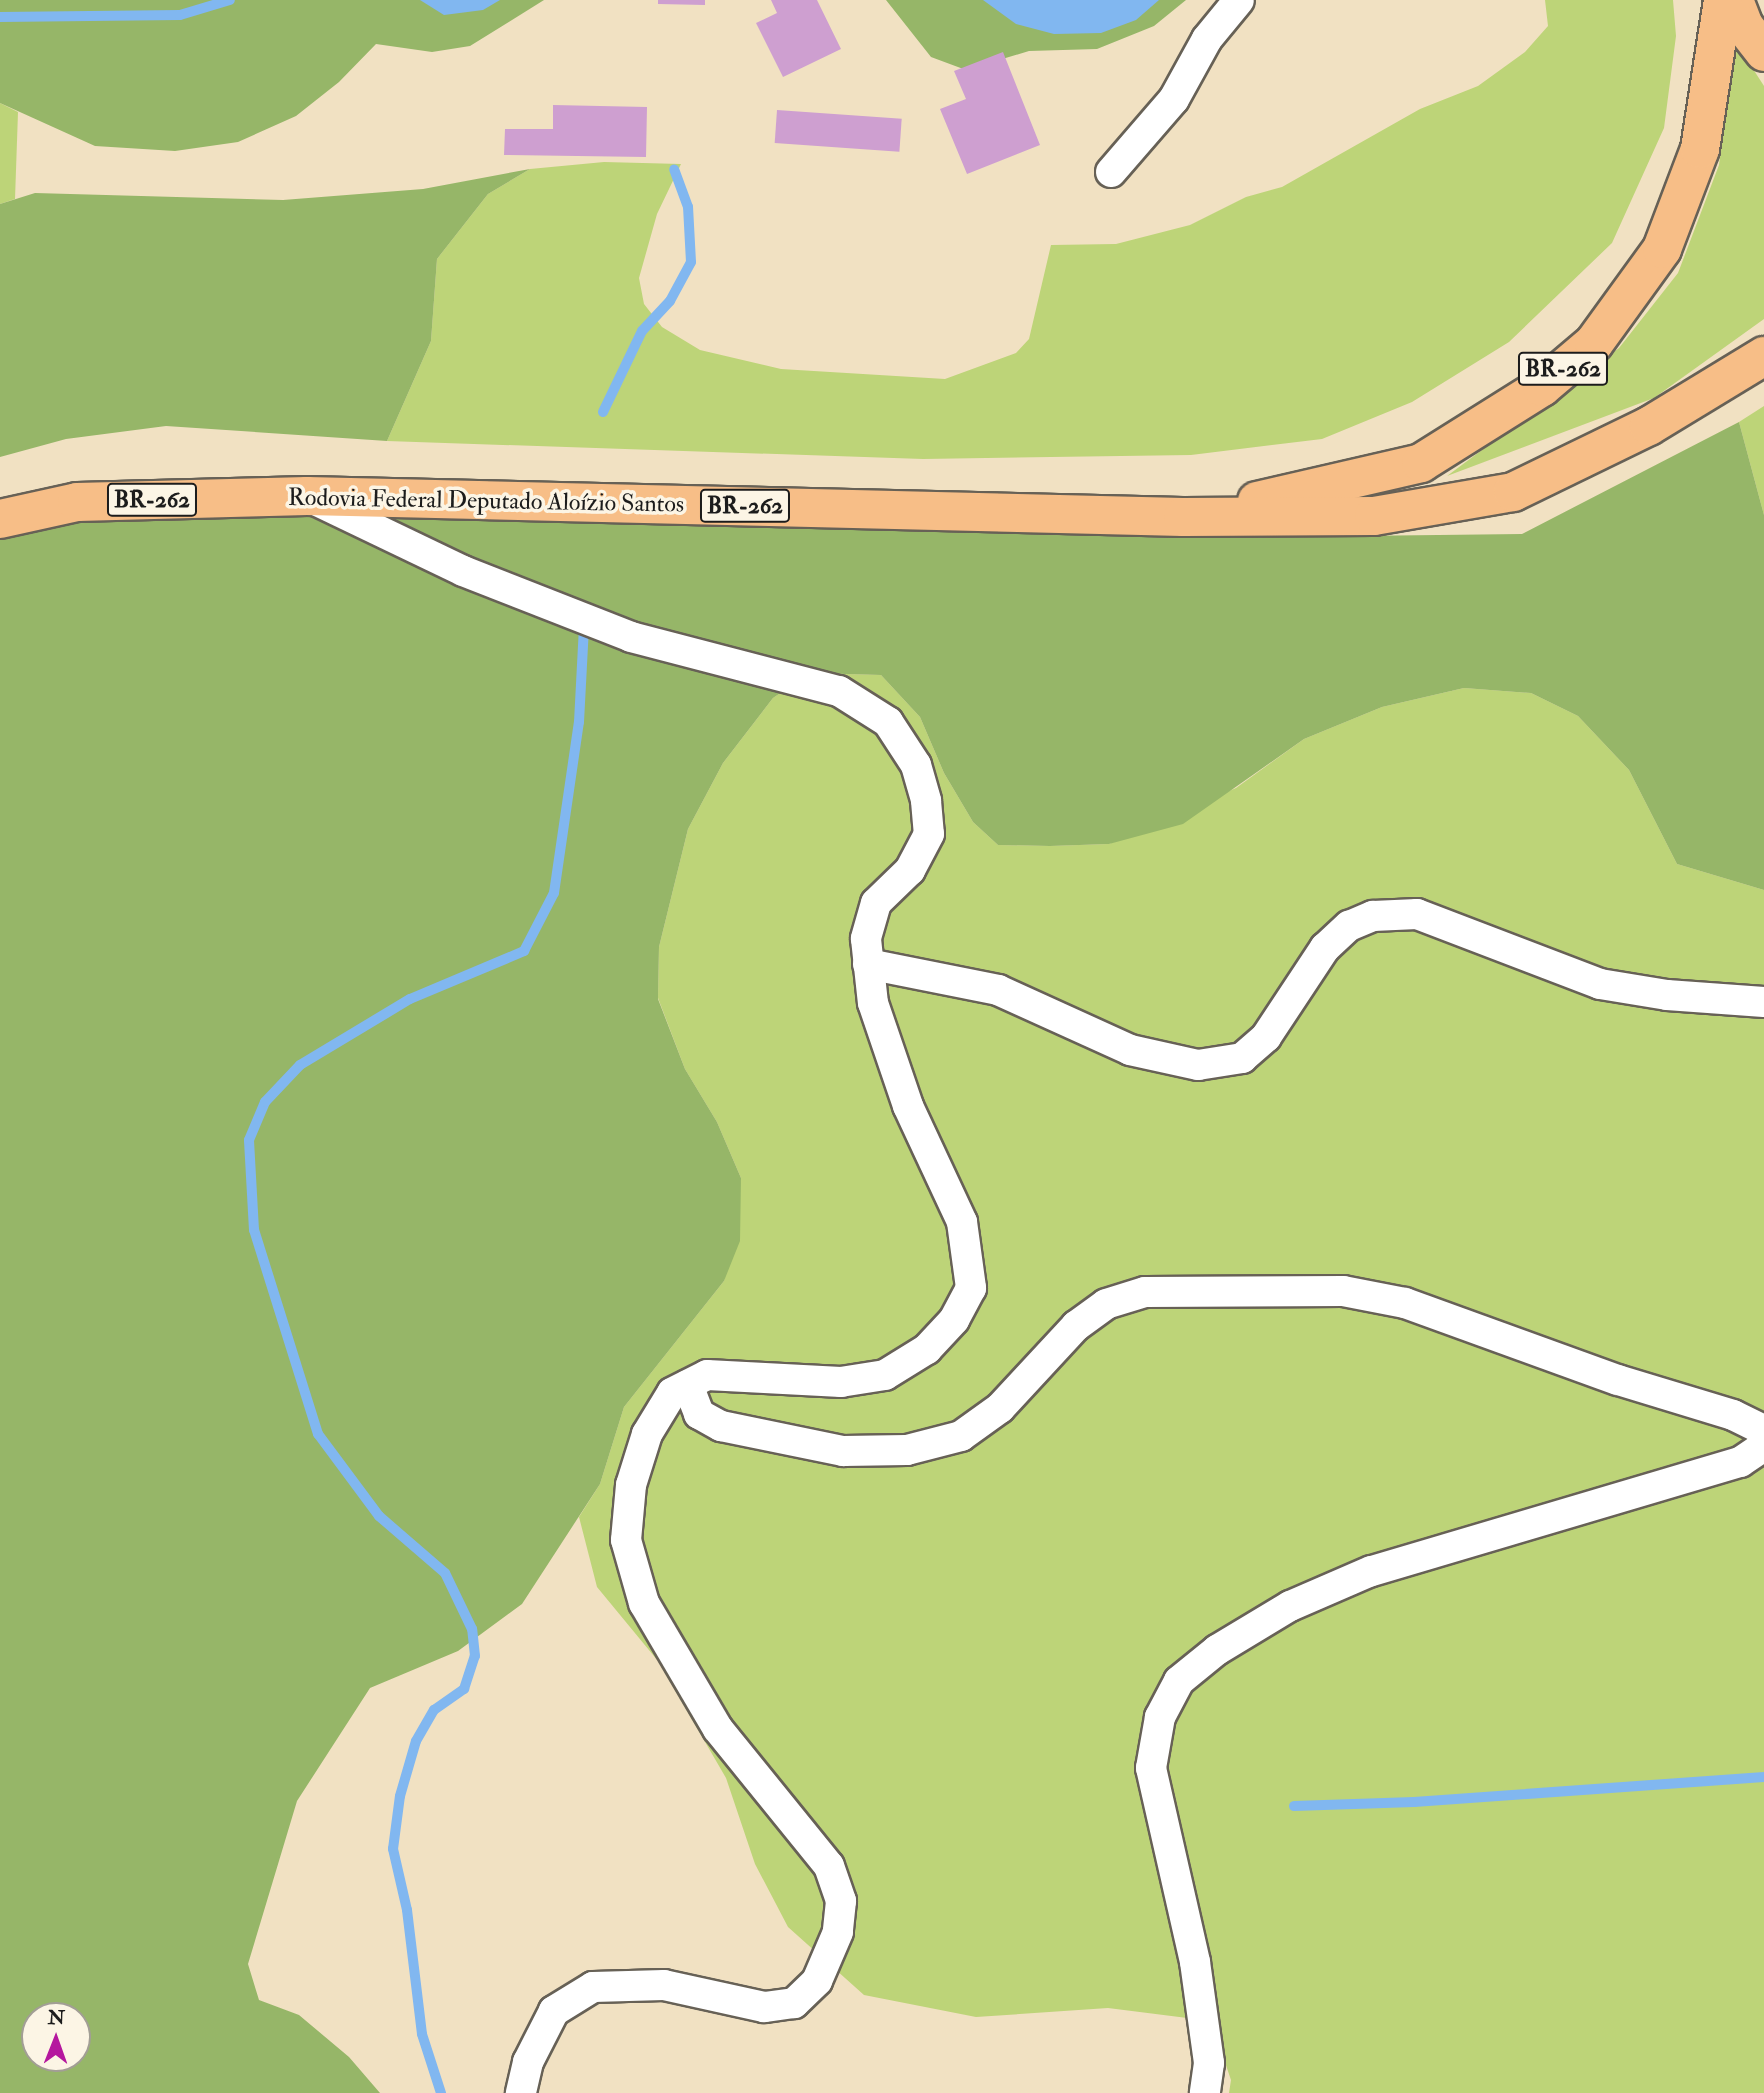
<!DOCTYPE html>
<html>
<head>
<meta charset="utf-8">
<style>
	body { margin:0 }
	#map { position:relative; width:1764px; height:2093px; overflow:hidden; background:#f1e1c2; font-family:"IM FELL Double Pica",serif }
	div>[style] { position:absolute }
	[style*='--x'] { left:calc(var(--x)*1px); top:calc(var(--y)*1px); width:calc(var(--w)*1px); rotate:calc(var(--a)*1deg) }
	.green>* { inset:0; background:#bdd478 }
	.forest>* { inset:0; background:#96b668 }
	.water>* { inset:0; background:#81b7f0 }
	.stream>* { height:10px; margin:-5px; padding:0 5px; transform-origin:5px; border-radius:5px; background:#81b7f0 }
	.building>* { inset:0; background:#ce9fd0; transform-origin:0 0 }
	.roads { filter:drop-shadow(2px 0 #676156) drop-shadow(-2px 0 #676156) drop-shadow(0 2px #676156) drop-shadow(0 -2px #676156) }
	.minor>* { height:30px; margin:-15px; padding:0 15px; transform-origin:15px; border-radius:15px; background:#fff }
	.trunk>* { height:38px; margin:-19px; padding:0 19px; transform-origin:19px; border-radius:19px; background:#f7be87 }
	span { translate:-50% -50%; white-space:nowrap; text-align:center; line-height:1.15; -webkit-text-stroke:7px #fcf5e5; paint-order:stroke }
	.shield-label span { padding:2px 5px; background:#fcf5e5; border:2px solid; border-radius:5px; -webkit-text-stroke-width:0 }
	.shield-label { font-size:23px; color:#1c1c1c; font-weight:700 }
	.street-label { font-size:24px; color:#1c1c1c }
	.north { position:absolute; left:21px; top:2002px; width:70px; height:70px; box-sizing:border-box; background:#fcf5e5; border:2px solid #a29e95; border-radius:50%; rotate:1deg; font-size:19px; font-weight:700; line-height:28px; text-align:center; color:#1c1c1c }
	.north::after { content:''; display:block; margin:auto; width:24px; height:32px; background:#b5179e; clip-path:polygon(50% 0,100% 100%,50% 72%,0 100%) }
</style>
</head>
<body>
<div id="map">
	<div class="green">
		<i style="clip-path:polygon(1545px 0,1673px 0,1676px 36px,1664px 128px,1612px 243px,1509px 342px,1412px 402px,1322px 439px,1191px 455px,923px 459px,387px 441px,431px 341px,437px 259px,488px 194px,530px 169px,604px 162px,681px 164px,657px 214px,639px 278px,644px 304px,662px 327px,700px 350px,781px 369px,945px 379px,1016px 353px,1029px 339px,1051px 245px,1116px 244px,1190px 225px,1246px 197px,1282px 187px,1420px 109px,1478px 86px,1525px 52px,1548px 26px)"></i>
		<i style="clip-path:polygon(1735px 41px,1764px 86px,1764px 319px,1654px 398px,1447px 476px,1619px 348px,1678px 273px,1719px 165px)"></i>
		<i style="clip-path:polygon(0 103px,18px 112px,15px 199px,0 204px)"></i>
		<i style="clip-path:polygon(1764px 406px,1764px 515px,1739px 422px)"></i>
		<i style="clip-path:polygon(810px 673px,881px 675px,920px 717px,944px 773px,973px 822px,998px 845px,1050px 846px,1109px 844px,1236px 788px,1304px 739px,1382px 707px,1464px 688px,1531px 693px,1578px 716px,1629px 770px,1677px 864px,1764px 890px,1764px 2093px,1229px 2093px,1231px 2080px,1211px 2021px,1108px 2008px,976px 2017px,864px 1995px,788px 1927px,755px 1864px,726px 1778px,658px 1661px,597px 1587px,579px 1517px,600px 1484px,624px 1407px,724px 1281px,741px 1178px,717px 1122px,685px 1069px,658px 998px,659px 947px,688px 829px,723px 763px,773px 698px)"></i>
	</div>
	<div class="forest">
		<i style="clip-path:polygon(0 0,544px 0,470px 46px,432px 52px,376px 44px,339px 82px,296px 116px,238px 142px,175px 151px,95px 146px,0 103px)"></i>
		<i style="clip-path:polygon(886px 0,1186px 0,1154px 26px,1097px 49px,1029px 51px,966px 70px,931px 57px)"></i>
		<i style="clip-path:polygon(530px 169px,488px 194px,437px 259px,431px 341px,387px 441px,166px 426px,66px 439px,0 457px,0 204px,35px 193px,283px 200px,423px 189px)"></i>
		<i style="clip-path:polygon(evenodd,1739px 422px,1764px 515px,1764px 890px,1677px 864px,1629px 770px,1578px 716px,1531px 693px,1464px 688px,1382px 707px,1304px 739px,1183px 824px,1109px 844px,1050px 846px,998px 845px,973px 822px,944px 773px,920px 717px,881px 675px,810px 673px,773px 698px,723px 763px,688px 829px,659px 947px,658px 999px,685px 1069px,717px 1122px,741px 1178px,740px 1241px,724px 1281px,624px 1407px,600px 1484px,522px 1604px,458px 1651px,370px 1688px,297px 1801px,248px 1964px,259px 2000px,299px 2015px,349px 2057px,380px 2093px,0 2093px,0 532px,80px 510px,1188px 538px,1522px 534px,1739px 422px,35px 2016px,77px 2016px,77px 2058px,35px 2058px,35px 2016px)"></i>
	</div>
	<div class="water">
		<i style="clip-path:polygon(420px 0,500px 0,483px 10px,444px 15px)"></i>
		<i style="clip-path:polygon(983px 0,1159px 0,1136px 20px,1101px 33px,1054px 34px,1016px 24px)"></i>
	</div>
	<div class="stream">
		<i style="--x:0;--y:17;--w:180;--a:-0.6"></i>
		<i style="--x:180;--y:15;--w:52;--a:-16.7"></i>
		<i style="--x:603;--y:412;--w:90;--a:-64.3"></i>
		<i style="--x:642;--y:331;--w:41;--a:-47"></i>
		<i style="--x:670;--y:301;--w:44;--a:-61.7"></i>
		<i style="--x:691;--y:262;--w:55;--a:-93.1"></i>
		<i style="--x:688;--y:207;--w:40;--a:-110.2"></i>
		<i style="--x:1294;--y:1806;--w:120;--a:-1.9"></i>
		<i style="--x:1414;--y:1802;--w:351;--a:-4.1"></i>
		<i style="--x:441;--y:2093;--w:62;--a:-107.9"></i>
		<i style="--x:422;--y:2034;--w:125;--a:-96.9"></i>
		<i style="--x:407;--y:1910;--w:63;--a:-102.9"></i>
		<i style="--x:393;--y:1849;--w:53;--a:-82.5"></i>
		<i style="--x:400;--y:1796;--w:57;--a:-73.8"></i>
		<i style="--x:416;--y:1741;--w:36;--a:-60"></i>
		<i style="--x:434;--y:1710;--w:37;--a:-35"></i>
		<i style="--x:464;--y:1689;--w:35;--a:-72"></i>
		<i style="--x:475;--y:1656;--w:27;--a:-96"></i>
		<i style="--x:472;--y:1629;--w:62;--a:-115.7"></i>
		<i style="--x:445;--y:1573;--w:87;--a:-139.2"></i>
		<i style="--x:379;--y:1516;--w:102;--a:-126.6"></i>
		<i style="--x:318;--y:1434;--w:214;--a:-107.4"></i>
		<i style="--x:254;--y:1230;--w:90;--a:-93.2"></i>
		<i style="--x:249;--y:1140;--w:41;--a:-67.2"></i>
		<i style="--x:265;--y:1102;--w:51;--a:-46.6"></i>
		<i style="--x:300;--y:1065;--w:128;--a:-31"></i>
		<i style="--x:410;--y:999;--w:124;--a:-22.8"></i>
		<i style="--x:524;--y:951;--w:65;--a:-62.7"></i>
		<i style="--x:554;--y:893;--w:173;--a:-81.7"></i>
		<i style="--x:579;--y:722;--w:94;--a:-87"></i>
	</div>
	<div class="building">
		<i style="clip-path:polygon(658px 0,705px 0,705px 5px,658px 4px)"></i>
		<i style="clip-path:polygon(771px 0,817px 0,841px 49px,783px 77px,756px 23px,777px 13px)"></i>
		<i style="clip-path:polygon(1003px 52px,1040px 145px,967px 174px,940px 109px,966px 99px,954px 71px)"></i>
		<i style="clip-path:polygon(553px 105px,647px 107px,646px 157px,504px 155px,505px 129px,553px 129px)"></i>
		<i style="left:777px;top:110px;width:125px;height:33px;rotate:4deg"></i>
	</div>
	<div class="roads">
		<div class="minor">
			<i style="--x:1111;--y:172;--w:96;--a:-49.2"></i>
			<i style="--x:1174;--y:99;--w:68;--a:-61.2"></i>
			<i style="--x:1207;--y:39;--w:50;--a:-50.6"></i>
			<i style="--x:313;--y:499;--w:166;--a:25.6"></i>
			<i style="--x:463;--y:571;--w:180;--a:21.4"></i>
			<i style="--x:631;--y:637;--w:215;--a:14.6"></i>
			<i style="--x:839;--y:691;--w:58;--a:32.3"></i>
			<i style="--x:888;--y:722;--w:51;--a:56.9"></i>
			<i style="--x:916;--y:765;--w:37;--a:74"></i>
			<i style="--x:926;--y:801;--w:33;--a:85"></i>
			<i style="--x:929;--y:834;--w:41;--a:117.8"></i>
			<i style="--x:910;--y:870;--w:47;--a:135.9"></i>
			<i style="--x:876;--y:903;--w:37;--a:106"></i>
			<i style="--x:866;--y:939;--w:64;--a:83.8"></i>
			<i style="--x:873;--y:1003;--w:109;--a:71.2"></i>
			<i style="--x:908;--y:1106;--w:128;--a:65"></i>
			<i style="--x:962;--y:1222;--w:67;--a:82.2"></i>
			<i style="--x:971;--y:1288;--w:36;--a:118"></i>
			<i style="--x:954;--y:1320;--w:40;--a:133"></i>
			<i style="--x:927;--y:1349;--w:49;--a:148.2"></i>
			<i style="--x:885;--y:1375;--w:45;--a:171"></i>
			<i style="--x:841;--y:1382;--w:134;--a:-177"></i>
			<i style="--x:707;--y:1375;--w:39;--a:153"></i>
			<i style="--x:672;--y:1393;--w:48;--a:121.4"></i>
			<i style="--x:647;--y:1434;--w:53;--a:107.4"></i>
			<i style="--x:631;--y:1485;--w:55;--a:95.2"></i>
			<i style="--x:626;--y:1540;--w:66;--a:74.1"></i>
			<i style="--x:644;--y:1603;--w:146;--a:59.6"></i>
			<i style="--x:718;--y:1729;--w:176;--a:51"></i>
			<i style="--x:829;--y:1866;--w:37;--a:71"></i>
			<i style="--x:841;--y:1901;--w:31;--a:96"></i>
			<i style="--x:838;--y:1932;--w:53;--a:113.2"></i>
			<i style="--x:817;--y:1981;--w:32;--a:136"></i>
			<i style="--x:794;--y:2003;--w:30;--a:172"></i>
			<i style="--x:764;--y:2007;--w:102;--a:-167.6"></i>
			<i style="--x:664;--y:1985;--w:71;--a:178.4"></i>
			<i style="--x:593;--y:1987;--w:46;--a:148.4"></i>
			<i style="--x:554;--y:2011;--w:57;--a:117"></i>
			<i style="--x:528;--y:2062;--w:32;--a:103"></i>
			<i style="--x:868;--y:964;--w:133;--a:11.3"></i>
			<i style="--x:998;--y:990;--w:145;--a:24.4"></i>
			<i style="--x:1130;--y:1050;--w:70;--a:12.4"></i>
			<i style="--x:1198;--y:1065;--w:45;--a:-9"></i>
			<i style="--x:1242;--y:1058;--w:32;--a:-41"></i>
			<i style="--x:1266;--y:1037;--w:107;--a:-56.5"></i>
			<i style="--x:1325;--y:948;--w:33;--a:-43"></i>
			<i style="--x:1349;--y:926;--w:26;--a:-23"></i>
			<i style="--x:1373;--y:916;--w:44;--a:-2.6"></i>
			<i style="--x:1417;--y:914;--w:196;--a:20.9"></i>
			<i style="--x:1600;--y:984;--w:68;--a:9.3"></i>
			<i style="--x:1667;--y:995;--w:97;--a:4.1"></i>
			<i style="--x:688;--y:1385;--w:31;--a:69"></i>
			<i style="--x:699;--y:1414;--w:25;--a:29"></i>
			<i style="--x:721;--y:1426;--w:125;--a:11.6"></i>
			<i style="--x:843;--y:1451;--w:64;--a:-0.9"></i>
			<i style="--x:907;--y:1450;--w:56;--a:-14.5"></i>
			<i style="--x:961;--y:1436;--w:48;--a:-35.7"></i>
			<i style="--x:1000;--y:1408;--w:112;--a:-47.2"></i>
			<i style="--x:1076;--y:1326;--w:37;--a:-36"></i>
			<i style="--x:1106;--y:1304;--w:41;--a:-17.1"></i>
			<i style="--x:1145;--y:1292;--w:198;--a:-0.3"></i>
			<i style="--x:1343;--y:1291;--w:63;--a:11"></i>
			<i style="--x:1405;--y:1303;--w:226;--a:19.9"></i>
			<i style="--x:1618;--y:1380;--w:120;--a:16.9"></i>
			<i style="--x:1733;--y:1415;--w:34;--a:26"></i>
			<i style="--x:1764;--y:1430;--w:18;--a:99"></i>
			<i style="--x:1761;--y:1448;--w:25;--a:146"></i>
			<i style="--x:1740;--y:1462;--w:385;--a:163.5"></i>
			<i style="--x:1371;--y:1571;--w:88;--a:156.6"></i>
			<i style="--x:1290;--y:1606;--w:85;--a:148.9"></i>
			<i style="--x:1217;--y:1650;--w:49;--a:140.8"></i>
			<i style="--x:1179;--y:1681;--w:41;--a:117.8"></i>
			<i style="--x:1160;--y:1717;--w:52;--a:100"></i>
			<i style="--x:1151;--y:1768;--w:199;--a:77.2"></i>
			<i style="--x:1195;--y:1962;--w:102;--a:82.1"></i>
			<i style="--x:1209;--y:2063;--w:30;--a:98"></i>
		</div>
		<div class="trunk">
			<i style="--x:1734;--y:0;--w:28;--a:69"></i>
			<i style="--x:1744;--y:26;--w:33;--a:52"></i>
			<i style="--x:1257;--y:501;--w:168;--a:-13"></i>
			<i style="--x:1421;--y:463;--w:143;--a:-32.1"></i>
			<i style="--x:1542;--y:387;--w:68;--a:-40.2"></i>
			<i style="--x:1594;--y:343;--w:116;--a:-54.1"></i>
			<i style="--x:1662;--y:249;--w:107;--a:-69.2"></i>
			<i style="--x:1700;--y:149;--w:151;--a:-81.2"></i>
			<i style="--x:0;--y:519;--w:79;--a:-12.4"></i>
			<i style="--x:77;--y:502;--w:230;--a:-1.5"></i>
			<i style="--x:307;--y:496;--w:876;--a:1.37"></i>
			<i style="--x:1183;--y:517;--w:191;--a:-0.3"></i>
			<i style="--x:1374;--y:516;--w:141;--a:-9.8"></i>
			<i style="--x:1513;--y:492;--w:151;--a:-25.9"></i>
			<i style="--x:1649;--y:426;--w:135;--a:-31.3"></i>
		</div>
	</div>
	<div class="shield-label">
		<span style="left:1563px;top:369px">BR-262</span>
		<span style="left:152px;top:500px">BR-262</span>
		<span style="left:745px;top:506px">BR-262</span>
	</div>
	<div class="street-label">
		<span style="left:486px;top:501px;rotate:1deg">Rodovia Federal Deputado Aloízio Santos</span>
	</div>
	<div class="north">N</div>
</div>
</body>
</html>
